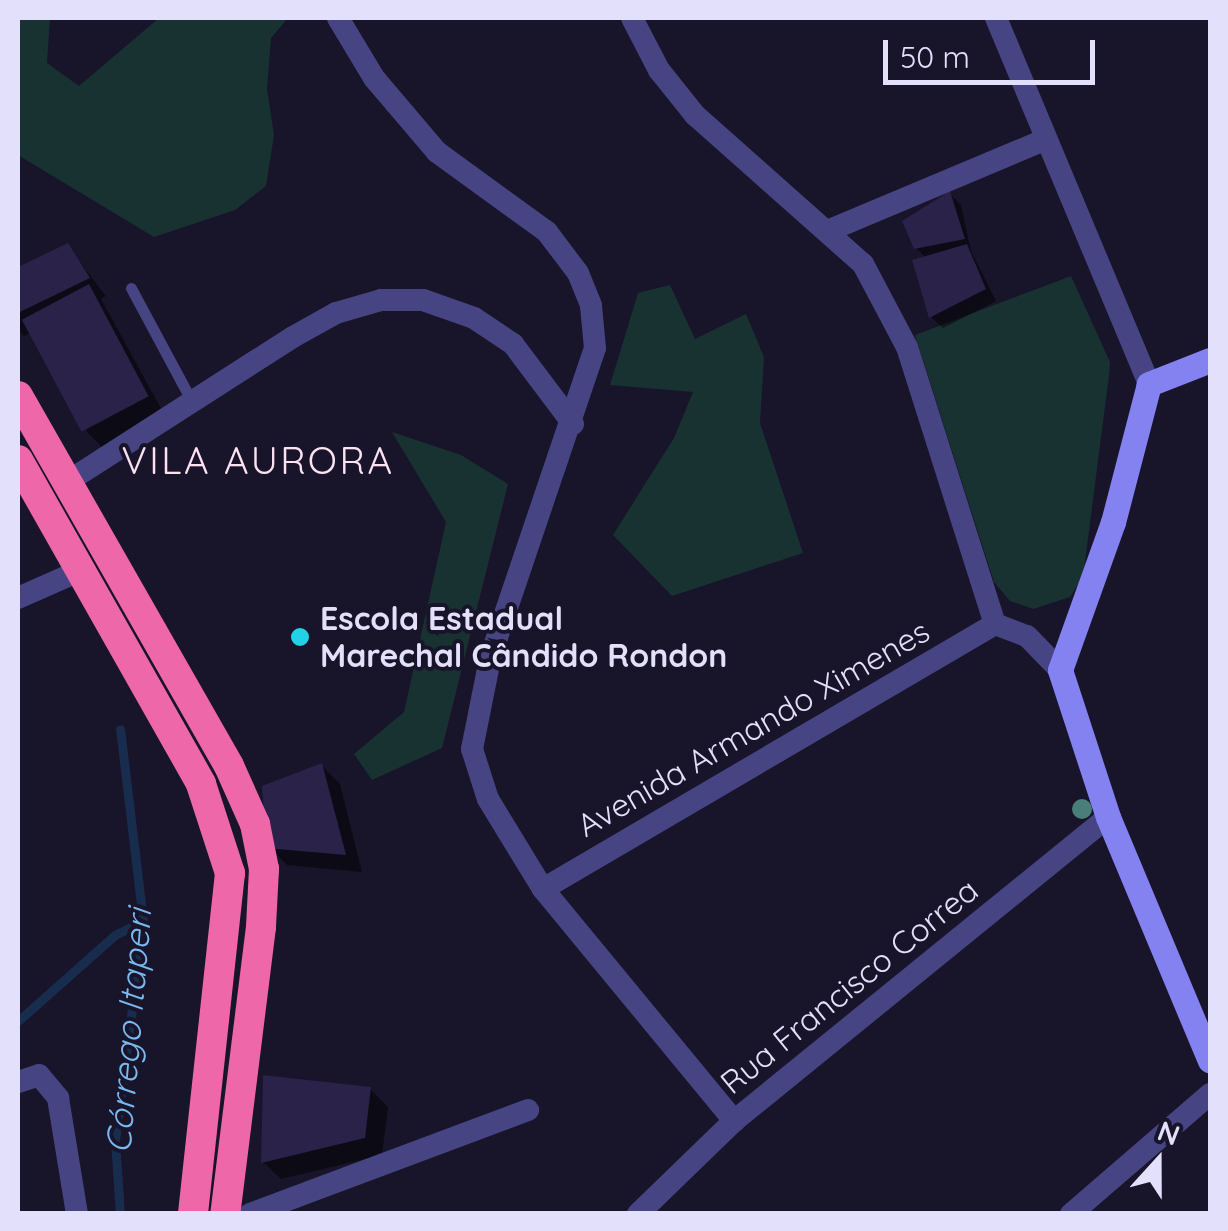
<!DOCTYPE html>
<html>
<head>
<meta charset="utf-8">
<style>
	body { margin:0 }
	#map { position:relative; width:1228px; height:1231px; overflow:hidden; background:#181429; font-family:Quicksand,sans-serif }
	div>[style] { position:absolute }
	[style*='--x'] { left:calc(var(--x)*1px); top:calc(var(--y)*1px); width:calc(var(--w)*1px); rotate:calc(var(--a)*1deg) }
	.green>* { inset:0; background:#183231 }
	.shadow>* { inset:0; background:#0007 }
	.stream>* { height:9px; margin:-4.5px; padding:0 4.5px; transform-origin:4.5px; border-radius:4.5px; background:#182d4e }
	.building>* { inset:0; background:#2a2248; transform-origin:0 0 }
	.lane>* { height:11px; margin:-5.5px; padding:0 5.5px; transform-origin:5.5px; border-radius:5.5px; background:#474483 }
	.street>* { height:22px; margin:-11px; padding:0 11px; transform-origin:11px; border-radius:11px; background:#474483 }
	.secondary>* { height:25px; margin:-12.5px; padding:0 12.5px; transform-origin:12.5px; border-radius:12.5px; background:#8481f1 }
	.highway>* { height:30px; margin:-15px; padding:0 15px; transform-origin:15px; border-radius:15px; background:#ee68a9 }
	.trees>* { width:20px; height:20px; margin:-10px; border-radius:50%; background:#4a7e7a }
	.dots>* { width:28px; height:28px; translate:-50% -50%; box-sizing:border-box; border:5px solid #181429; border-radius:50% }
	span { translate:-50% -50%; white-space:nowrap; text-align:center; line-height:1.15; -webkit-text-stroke:8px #181429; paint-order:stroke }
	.poi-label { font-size:32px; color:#e3e0fb; font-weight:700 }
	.left { translate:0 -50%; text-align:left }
	.street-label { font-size:32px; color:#e3e0fb }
	.water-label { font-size:35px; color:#79b9f0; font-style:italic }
	.quarter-label { font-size:38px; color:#fce1f2; letter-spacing:2.5px }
	.frame { position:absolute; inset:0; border:20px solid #e3e0fb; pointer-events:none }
	.north { position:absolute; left:1108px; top:1111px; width:100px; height:100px; -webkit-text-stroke:8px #181429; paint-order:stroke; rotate:21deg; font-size:28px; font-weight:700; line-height:40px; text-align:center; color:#e3e0fb }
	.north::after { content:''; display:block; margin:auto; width:35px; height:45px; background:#e3e0fb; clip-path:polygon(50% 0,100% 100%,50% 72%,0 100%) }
	.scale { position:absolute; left:883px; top:40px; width:212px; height:45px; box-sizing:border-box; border:5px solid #e3e0fb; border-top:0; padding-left:12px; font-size:30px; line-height:35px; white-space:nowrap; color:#e3e0fb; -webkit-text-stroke:8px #181429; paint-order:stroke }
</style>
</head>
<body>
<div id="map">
	<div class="green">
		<i style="clip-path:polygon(18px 18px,50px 18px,47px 63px,79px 86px,159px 18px,288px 18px,271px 38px,267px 89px,274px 135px,266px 186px,235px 210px,154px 237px,18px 155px)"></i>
		<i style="clip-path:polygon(1071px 276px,1110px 362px,1109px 376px,1083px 577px,1070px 597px,1033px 609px,1010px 601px,994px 582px,915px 335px)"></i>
		<i style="clip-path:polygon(670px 285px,695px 339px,746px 314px,764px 357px,760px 423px,803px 553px,672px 596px,613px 535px,674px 438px,693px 392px,610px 385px,638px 293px)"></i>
		<i style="clip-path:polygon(392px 432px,461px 455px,508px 484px,442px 748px,372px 780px,354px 754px,404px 712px,446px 522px)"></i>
	</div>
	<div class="shadow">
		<i style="clip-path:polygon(950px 194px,961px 205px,971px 251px,996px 301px,943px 328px,931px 317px,915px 262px,926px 258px,916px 248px)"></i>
		<i style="clip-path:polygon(67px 246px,106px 296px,101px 299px,164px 414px,106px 451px,88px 433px,32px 332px,24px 336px,18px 329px,18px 270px)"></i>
		<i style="clip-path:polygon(322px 766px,340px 784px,362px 872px,287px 865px,269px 847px)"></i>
		<i style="clip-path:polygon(370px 1089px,388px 1107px,382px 1155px,281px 1179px,263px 1162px)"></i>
	</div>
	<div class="stream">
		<i style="--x:18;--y:1021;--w:130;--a:-41.6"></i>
		<i style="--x:115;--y:935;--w:31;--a:-27"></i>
		<i style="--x:120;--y:1214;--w:73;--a:-93.9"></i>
		<i style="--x:115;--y:1141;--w:222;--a:-82.7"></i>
		<i style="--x:143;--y:921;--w:193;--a:-96.8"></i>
	</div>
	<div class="building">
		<i style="clip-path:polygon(950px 191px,965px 239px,914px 249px,902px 221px)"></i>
		<i style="clip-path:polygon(68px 243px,90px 278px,18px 313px,18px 267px)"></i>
		<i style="clip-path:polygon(967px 244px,986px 289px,929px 318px,912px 260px)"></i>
		<i style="left:89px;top:284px;width:127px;height:76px;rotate:62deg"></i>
		<i style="clip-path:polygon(322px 763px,346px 855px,266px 848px,262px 786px)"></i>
		<i style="clip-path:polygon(263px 1075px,371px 1087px,365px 1138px,261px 1163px)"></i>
	</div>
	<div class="lane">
		<i style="--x:131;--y:288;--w:129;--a:61.8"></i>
	</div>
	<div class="street">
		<i style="--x:338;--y:18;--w:70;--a:59"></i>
		<i style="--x:374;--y:78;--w:97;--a:49.6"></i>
		<i style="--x:437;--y:152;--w:136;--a:36"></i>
		<i style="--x:547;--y:232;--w:51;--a:52.9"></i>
		<i style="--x:578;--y:273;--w:35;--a:68"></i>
		<i style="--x:591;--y:306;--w:42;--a:84.6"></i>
		<i style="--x:595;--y:348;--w:328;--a:108.7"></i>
		<i style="--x:490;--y:659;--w:92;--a:101.3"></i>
		<i style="--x:472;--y:749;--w:52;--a:72.3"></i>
		<i style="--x:488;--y:799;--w:105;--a:58.6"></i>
		<i style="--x:543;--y:889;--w:301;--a:50.5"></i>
		<i style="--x:632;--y:18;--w:59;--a:62.6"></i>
		<i style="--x:659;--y:70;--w:58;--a:51.3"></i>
		<i style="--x:695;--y:115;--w:225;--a:41.6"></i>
		<i style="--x:863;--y:264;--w:94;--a:62.1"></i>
		<i style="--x:907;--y:347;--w:291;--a:72.4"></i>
		<i style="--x:995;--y:624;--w:34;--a:21"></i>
		<i style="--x:1027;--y:636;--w:47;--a:45.9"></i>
		<i style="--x:996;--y:18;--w:397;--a:67.3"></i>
		<i style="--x:830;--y:230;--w:234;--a:-22.8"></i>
		<i style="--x:67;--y:482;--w:269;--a:-32.7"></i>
		<i style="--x:293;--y:337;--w:49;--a:-29.2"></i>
		<i style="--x:336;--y:313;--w:47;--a:-16.1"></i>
		<i style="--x:381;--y:300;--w:42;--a:0"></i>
		<i style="--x:423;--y:300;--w:54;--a:19.4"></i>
		<i style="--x:474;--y:318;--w:47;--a:33.7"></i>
		<i style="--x:513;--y:344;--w:100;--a:53.1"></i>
		<i style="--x:18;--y:598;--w:67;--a:-23.9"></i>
		<i style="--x:543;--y:889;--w:524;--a:-30.38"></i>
		<i style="--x:18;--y:1082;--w:22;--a:-18"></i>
		<i style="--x:39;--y:1075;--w:30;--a:50"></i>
		<i style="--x:58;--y:1098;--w:118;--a:80.7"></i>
		<i style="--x:250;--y:1214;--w:297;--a:-20.5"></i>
		<i style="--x:638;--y:1214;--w:134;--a:-44.1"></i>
		<i style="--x:734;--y:1121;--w:482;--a:-39.1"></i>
		<i style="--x:1071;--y:1214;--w:184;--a:-40.8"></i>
	</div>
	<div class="secondary">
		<i style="--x:1210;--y:360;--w:66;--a:158.5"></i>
		<i style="--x:1149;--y:384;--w:143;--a:104.6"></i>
		<i style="--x:1113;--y:522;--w:157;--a:109.7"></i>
		<i style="--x:1060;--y:670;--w:155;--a:71.9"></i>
		<i style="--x:1108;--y:817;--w:264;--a:67.3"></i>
	</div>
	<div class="highway">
		<i style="--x:18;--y:396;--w:426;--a:60.3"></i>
		<i style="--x:229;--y:766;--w:64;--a:65.9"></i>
		<i style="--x:255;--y:824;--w:46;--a:78.7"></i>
		<i style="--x:264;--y:869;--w:58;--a:93"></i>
		<i style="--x:261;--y:927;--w:289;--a:97.1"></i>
		<i style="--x:18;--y:460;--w:372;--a:60.5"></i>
		<i style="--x:201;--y:784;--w:94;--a:72"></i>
		<i style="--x:230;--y:873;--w:343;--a:96.2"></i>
	</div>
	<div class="trees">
		<i style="left:1082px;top:809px"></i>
	</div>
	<div class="dots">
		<i style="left:300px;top:637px;background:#21d2e6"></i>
	</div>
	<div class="poi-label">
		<span class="left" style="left:320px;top:637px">Escola Estadual<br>Marechal Cândido Rondon</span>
	</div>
	<div class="street-label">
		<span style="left:753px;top:728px;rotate:-30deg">Avenida Armando Ximenes</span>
		<span style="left:849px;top:986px;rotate:-39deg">Rua Francisco Correa</span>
	</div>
	<div class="water-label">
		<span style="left:128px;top:1031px;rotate:-85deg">Córrego Itaperi</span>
	</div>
	<div class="quarter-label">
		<span style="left:258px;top:461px">VILA AURORA</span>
	</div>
	<div class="frame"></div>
	<div class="north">N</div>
	<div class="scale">50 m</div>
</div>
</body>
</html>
